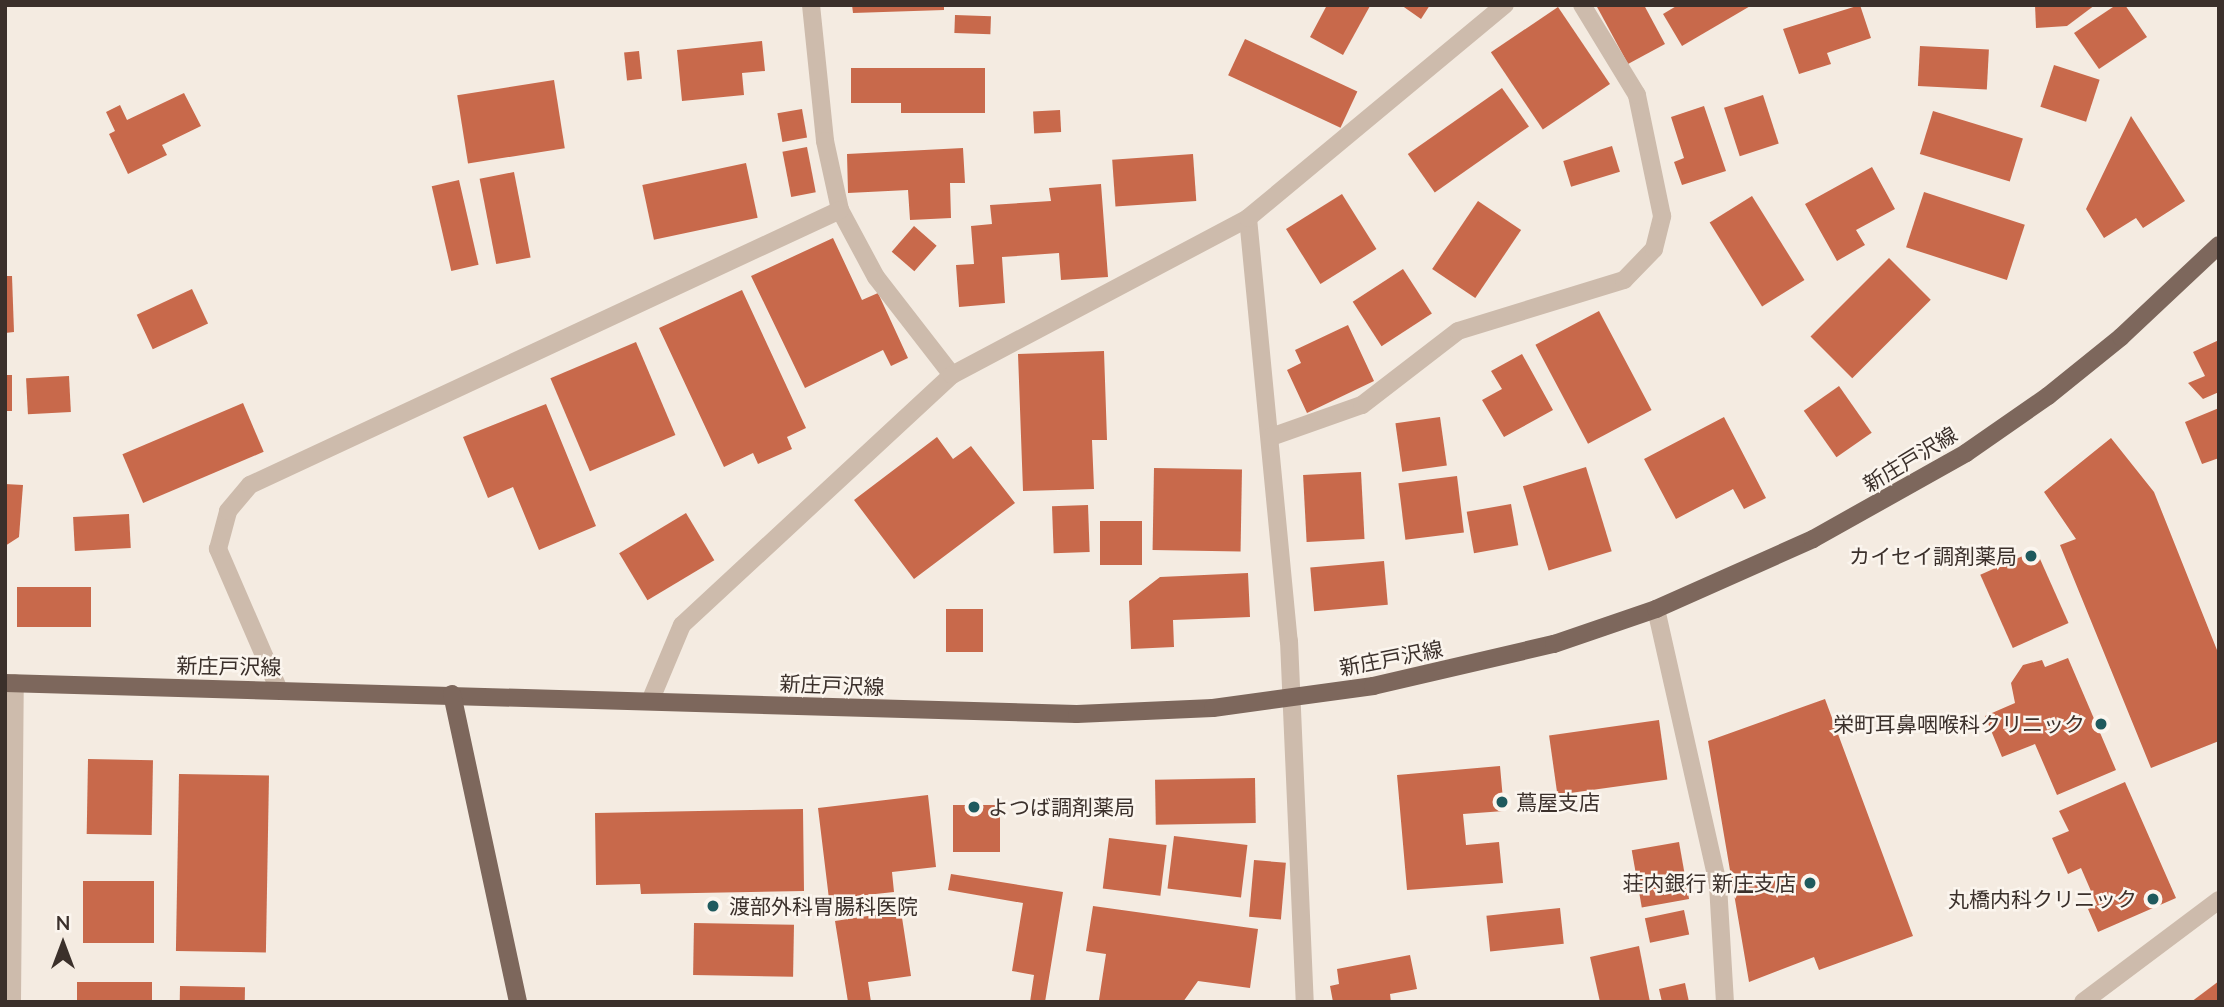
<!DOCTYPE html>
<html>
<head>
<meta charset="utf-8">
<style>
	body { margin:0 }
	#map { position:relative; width:2224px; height:1007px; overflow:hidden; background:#f4ebe1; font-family:Lato,"Noto Sans JP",sans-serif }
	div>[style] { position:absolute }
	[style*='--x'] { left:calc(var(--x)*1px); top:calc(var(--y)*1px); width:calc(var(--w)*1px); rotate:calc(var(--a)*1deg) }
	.building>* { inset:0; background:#c8694b; transform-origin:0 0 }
	.minor>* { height:18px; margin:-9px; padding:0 9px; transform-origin:9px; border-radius:9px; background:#cdbbac }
	.major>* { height:18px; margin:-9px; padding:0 9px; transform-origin:9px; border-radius:9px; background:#7d675c }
	.dots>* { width:19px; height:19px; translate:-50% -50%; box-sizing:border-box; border:4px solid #fbf5ee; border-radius:50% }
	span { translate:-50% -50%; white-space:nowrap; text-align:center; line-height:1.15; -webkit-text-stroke:5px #fbf5ee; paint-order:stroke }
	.street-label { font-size:21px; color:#3b302b }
	.poi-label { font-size:21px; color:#3b302b }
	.right { translate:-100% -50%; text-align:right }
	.left { translate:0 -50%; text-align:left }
	.frame { position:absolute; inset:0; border:7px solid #3b302b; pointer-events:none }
	.north { position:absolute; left:28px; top:909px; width:70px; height:70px; -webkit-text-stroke:5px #fbf5ee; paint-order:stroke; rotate:0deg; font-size:19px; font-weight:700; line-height:28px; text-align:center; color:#3b302b }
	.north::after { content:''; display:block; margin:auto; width:24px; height:32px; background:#3b302b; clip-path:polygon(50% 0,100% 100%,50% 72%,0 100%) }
</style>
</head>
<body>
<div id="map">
	<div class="building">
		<i style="clip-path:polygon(852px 5px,944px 5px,944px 10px,853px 13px)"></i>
		<i style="clip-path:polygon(1327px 5px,1370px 6px,1343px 55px,1310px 37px)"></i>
		<i style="clip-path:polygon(1401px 5px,1430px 5px,1421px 19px)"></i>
		<i style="clip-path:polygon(1596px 5px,1644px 5px,1665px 44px,1628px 64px)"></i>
		<i style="clip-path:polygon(1678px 5px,1752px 5px,1682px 46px,1663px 14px)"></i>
		<i style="clip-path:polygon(1860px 5px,1871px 38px,1827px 53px,1831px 64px,1799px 74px,1783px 29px)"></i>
		<i style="clip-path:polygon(2035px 5px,2095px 5px,2067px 26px,2036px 28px)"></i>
		<i style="clip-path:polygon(2116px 5px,2125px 5px,2147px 37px,2099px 69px,2074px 33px)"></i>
		<i style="left:1558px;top:7px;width:93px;height:81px;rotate:56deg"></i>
		<i style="left:955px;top:15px;width:36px;height:18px;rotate:2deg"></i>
		<i style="left:1245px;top:39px;width:124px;height:40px;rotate:25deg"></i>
		<i style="clip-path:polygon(762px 41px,765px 71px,742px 73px,744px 95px,682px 101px,677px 50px)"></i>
		<i style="left:1920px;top:46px;width:69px;height:40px;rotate:3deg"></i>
		<i style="left:639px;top:51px;width:28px;height:15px;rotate:84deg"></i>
		<i style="left:2054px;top:65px;width:48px;height:44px;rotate:18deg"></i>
		<i style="clip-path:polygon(851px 68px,985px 68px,985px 113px,901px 113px,901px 103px,851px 103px)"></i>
		<i style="left:554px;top:80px;width:69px;height:98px;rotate:81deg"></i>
		<i style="left:1502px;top:88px;width:47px;height:115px;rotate:55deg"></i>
		<i style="clip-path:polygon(184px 93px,201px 126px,162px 145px,167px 155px,128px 174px,109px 134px,115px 131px,106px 112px,120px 105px,127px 120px)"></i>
		<i style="left:1763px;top:95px;width:51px;height:41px;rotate:72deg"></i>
		<i style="clip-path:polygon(1704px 106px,1726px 171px,1682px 185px,1674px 162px,1684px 158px,1671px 117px)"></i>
		<i style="left:802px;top:109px;width:29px;height:25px;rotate:80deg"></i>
		<i style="left:1060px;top:110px;width:22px;height:27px;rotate:87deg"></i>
		<i style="left:1933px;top:111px;width:94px;height:45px;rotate:17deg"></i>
		<i style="clip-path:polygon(2131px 116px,2185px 201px,2143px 228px,2136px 218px,2104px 238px,2086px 209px)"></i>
		<i style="left:1612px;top:146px;width:27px;height:51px;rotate:73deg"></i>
		<i style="left:807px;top:147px;width:46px;height:25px;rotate:79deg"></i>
		<i style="clip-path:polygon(963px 148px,965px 183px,950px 183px,951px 218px,910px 220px,908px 190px,848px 193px,847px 154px)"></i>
		<i style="left:1193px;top:154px;width:47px;height:81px;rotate:86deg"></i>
		<i style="left:746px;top:163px;width:56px;height:106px;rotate:78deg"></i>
		<i style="clip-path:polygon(1872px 167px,1895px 209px,1856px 230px,1865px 245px,1837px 261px,1805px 204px)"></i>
		<i style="left:514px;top:172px;width:87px;height:35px;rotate:79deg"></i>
		<i style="left:459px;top:180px;width:87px;height:28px;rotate:77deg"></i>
		<i style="clip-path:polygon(1101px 184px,1108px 277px,1061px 280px,1059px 253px,1002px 257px,1005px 303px,959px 307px,956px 265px,974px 264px,971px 226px,992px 224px,990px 205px,1051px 201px,1049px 188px)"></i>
		<i style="left:1924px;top:192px;width:106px;height:58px;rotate:18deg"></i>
		<i style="left:1342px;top:194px;width:65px;height:66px;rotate:58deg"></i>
		<i style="left:1752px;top:196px;width:99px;height:50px;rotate:58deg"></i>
		<i style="left:1478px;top:201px;width:52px;height:82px;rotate:34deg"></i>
		<i style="left:914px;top:226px;width:30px;height:34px;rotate:41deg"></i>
		<i style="clip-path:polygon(833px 238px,862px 300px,878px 293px,908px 358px,891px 366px,883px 350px,805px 388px,751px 276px)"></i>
		<i style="left:1889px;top:258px;width:59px;height:111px;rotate:45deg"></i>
		<i style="left:1403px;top:269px;width:53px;height:60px;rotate:57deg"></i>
		<i style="clip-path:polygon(5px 276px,12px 276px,14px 332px,5px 333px)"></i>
		<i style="left:192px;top:289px;width:38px;height:61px;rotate:65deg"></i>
		<i style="clip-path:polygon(742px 290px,806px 428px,787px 437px,792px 449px,758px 464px,753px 453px,724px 467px,659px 328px)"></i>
		<i style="left:1599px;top:311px;width:112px;height:72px;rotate:62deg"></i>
		<i style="clip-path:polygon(1348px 325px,1374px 381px,1307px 413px,1287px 370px,1301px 363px,1295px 350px)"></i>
		<i style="clip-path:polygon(2219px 340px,2219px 392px,2203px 399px,2188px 383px,2205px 376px,2193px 352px)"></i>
		<i style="left:636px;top:342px;width:101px;height:93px;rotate:67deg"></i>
		<i style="clip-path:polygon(1104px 351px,1107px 440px,1092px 440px,1094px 489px,1023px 491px,1018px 354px)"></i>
		<i style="clip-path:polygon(1522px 354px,1553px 410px,1504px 437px,1482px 400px,1502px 389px,1491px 371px)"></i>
		<i style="left:5px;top:375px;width:7px;height:36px"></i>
		<i style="left:69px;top:376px;width:36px;height:43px;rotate:87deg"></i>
		<i style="left:1839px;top:386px;width:57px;height:43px;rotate:55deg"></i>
		<i style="left:243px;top:403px;width:53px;height:131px;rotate:67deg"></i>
		<i style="clip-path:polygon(546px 404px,596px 526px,539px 550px,513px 487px,488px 498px,463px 437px)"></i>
		<i style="clip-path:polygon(2219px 408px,2219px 458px,2202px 464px,2185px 422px)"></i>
		<i style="left:1440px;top:417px;width:49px;height:45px;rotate:82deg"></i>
		<i style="clip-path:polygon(1724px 417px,1766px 498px,1744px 509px,1733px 489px,1676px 519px,1644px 459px)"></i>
		<i style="clip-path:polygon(937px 437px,953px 459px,971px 446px,1015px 503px,914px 579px,854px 500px)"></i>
		<i style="clip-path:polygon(2111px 438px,2154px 492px,2219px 655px,2219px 741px,2151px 768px,2060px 545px,2076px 539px,2044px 492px)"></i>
		<i style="left:1586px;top:467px;width:88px;height:66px;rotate:73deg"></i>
		<i style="left:1154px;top:468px;width:88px;height:82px;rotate:1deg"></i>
		<i style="left:1361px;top:472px;width:67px;height:58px;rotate:87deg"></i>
		<i style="left:1457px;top:476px;width:57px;height:59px;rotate:83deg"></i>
		<i style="clip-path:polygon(5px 484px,23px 485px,19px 537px,5px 546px)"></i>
		<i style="left:1511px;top:504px;width:42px;height:45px;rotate:80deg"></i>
		<i style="left:1088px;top:505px;width:47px;height:36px;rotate:88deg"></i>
		<i style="left:686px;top:513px;width:55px;height:78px;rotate:59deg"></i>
		<i style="left:129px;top:514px;width:34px;height:56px;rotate:87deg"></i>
		<i style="left:1100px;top:521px;width:42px;height:44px"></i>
		<i style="left:2036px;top:550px;width:80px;height:61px;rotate:66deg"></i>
		<i style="left:1384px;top:561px;width:44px;height:74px;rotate:85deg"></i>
		<i style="clip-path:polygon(1248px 573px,1250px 617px,1173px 620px,1174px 647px,1131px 649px,1129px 601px,1160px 577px)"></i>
		<i style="left:91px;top:587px;width:40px;height:74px;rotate:90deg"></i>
		<i style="left:946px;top:609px;width:37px;height:43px"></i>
		<i style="clip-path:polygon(2068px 658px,2116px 770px,2057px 795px,2035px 744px,2002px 757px,1985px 716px,2015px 703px,2011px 683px,2023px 665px,2042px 660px,2045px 667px)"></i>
		<i style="clip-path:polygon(1825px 699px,1913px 936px,1819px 970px,1814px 957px,1749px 982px,1708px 741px)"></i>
		<i style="left:1659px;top:720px;width:60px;height:111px;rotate:82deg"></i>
		<i style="left:88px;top:759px;width:65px;height:75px;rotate:1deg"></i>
		<i style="clip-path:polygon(1500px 766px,1504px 811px,1463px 814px,1466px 845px,1499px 842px,1503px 883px,1407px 890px,1397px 775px)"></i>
		<i style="left:179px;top:774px;width:90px;height:177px;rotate:1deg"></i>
		<i style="left:1255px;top:778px;width:45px;height:100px;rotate:89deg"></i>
		<i style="clip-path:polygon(2125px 782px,2176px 898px,2098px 932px,2088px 909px,2097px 905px,2081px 868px,2068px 874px,2052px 838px,2069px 831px,2059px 811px)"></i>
		<i style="clip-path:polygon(928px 795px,936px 867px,892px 872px,894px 892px,829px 899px,818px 808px)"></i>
		<i style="left:1000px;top:805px;width:47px;height:47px;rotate:90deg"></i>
		<i style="clip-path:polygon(803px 809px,804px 891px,641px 894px,640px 884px,596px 885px,595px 813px)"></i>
		<i style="left:1174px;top:836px;width:74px;height:53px;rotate:7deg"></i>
		<i style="left:1109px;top:838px;width:58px;height:51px;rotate:7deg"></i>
		<i style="left:1679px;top:842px;width:58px;height:48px;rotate:80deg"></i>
		<i style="left:1254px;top:860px;width:32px;height:57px;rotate:5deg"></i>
		<i style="clip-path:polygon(951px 874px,1063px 892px,1045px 1002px,1030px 1002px,1034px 975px,1012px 971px,1023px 903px,948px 890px)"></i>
		<i style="left:83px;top:881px;width:71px;height:62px"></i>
		<i style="clip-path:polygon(1093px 906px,1258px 929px,1250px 988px,1198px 981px,1183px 1002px,1099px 1000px,1106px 954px,1086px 951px)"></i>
		<i style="left:1560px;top:908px;width:36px;height:74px;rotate:84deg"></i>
		<i style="left:1684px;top:910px;width:25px;height:40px;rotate:78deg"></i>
		<i style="clip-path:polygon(901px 911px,911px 976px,868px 982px,871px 1002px,848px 1002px,835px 921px)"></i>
		<i style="left:694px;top:923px;width:100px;height:52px;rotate:1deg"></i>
		<i style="clip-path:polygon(1639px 946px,1650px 1002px,1600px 1002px,1590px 957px)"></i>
		<i style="clip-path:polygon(1410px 955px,1417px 989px,1390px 994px,1391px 1002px,1333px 1002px,1330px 986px,1339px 984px,1337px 969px)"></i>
		<i style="clip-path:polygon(2219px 981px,2219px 1002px,2191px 1002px)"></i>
		<i style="left:77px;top:982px;width:75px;height:20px"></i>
		<i style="clip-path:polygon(1685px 983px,1689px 1002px,1662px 1002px,1659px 989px)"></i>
		<i style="left:180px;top:986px;width:65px;height:16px;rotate:1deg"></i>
	</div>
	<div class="minor">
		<i style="--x:811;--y:5;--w:137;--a:84.1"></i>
		<i style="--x:825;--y:141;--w:71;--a:77.7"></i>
		<i style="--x:840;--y:210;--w:76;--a:61.8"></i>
		<i style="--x:876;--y:277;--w:124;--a:52.2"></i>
		<i style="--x:1248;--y:218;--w:425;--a:84.5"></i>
		<i style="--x:1289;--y:641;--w:361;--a:87.5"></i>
		<i style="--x:1271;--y:437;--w:96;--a:-19.4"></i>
		<i style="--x:1362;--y:405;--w:121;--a:-37.6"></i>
		<i style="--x:1458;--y:331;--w:174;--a:-17.1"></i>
		<i style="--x:1624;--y:280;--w:43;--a:-45.9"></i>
		<i style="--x:1654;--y:249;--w:34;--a:-76"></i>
		<i style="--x:1662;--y:216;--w:124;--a:-101.7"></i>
		<i style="--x:1637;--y:95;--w:105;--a:-121.4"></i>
		<i style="--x:1656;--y:609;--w:283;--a:77.3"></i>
		<i style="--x:1718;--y:885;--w:117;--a:86.6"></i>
		<i style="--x:279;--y:690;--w:154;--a:-113.4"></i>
		<i style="--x:218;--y:549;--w:39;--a:-75"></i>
		<i style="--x:228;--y:511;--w:34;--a:-50"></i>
		<i style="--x:250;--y:485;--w:651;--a:-24.99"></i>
		<i style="--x:651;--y:699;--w:80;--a:-67.3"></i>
		<i style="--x:682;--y:625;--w:368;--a:-42.8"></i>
		<i style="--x:952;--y:375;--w:335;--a:-27.9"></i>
		<i style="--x:1248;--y:218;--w:334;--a:-39.7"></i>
		<i style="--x:12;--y:1002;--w:319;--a:-89.5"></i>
		<i style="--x:2083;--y:1002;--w:170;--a:-36.9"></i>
	</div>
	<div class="major">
		<i style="--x:5;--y:683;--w:1072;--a:1.66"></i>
		<i style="--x:1077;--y:714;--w:136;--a:-2.5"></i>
		<i style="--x:1213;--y:708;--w:162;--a:-7.8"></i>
		<i style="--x:1373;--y:686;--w:186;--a:-13.1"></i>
		<i style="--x:1554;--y:644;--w:108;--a:-18.9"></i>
		<i style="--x:1656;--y:609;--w:172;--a:-24"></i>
		<i style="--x:1813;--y:539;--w:176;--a:-29.3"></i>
		<i style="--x:1966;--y:453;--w:100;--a:-34.8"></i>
		<i style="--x:2048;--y:396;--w:94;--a:-38.9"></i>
		<i style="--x:2121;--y:337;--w:134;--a:-43.2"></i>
		<i style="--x:452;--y:694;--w:315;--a:77.9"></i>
	</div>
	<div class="dots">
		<i style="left:2031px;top:556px;background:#1f5a5e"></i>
		<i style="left:2101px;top:724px;background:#1f5a5e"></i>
		<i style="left:1502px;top:802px;background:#1f5a5e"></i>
		<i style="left:974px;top:807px;background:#1f5a5e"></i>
		<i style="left:1810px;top:883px;background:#1f5a5e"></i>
		<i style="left:2153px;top:899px;background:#1f5a5e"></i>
		<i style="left:713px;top:906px;background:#1f5a5e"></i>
	</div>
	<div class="street-label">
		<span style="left:1910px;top:459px;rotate:-31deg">新庄戸沢線</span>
		<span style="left:1391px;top:658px;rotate:-11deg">新庄戸沢線</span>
		<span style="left:229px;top:666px;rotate:1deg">新庄戸沢線</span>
		<span style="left:832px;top:685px;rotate:2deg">新庄戸沢線</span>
	</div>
	<div class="poi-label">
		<span class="right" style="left:2017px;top:556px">カイセイ調剤薬局</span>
		<span class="right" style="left:2085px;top:724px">栄町耳鼻咽喉科クリニック</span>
		<span class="left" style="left:1516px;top:802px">蔦屋支店</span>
		<span class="left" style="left:988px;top:807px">よつば調剤薬局</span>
		<span class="right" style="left:1796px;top:883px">荘内銀行 新庄支店</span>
		<span class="right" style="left:2137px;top:899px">丸橋内科クリニック</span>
		<span class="left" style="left:729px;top:906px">渡部外科胃腸科医院</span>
	</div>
	<div class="frame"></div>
	<div class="north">N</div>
</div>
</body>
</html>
